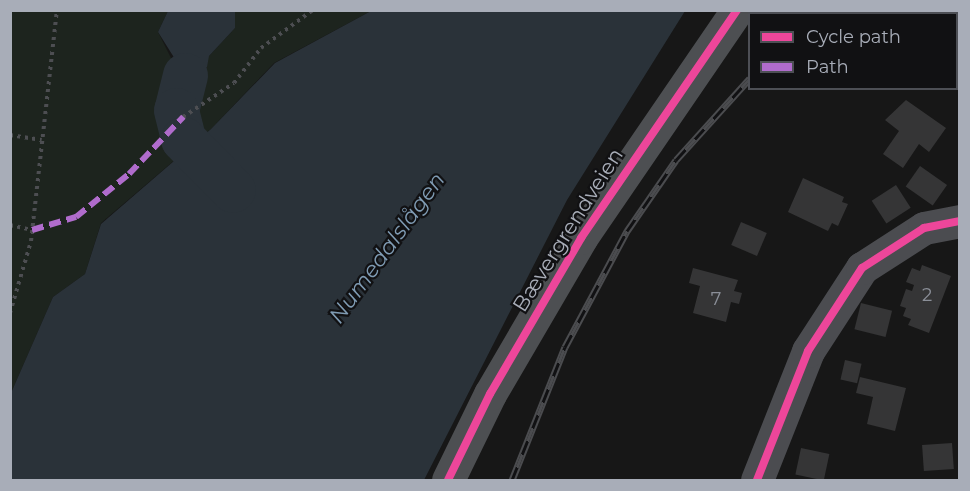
<!DOCTYPE html>
<html>
<head>
<meta charset="utf-8">
<style>
	body { margin:0 }
	#map { position:relative; width:970px; height:491px; overflow:hidden; background:#171717; font-family:Montserrat,sans-serif }
	div>[style] { position:absolute }
	[style*='--x'] { left:calc(var(--x)*1px); top:calc(var(--y)*1px); width:calc(var(--w)*1px); rotate:calc(var(--a)*1deg) }
	.green>* { inset:0; background:#1d241e }
	.water>* { inset:0; background:#2a3239 }
	.river>* { height:45px; margin:-22.5px; padding:0 22.5px; transform-origin:22.5px; border-radius:22.5px; background:#2a3239 }
	.building>* { inset:0; background:#353536; transform-origin:0 0 }
	.path>* { height:4px; margin-top:-2px; transform-origin:0; background:repeating-linear-gradient(90deg,#4d4e52 0 3px,transparent 0 7.5px) }
	.minor>* { height:33px; margin:-16.5px; padding:0 16.5px; transform-origin:16.5px; border-radius:16.5px; background:#4b4c50 }
	.major>* { height:33px; margin:-16.5px; padding:0 16.5px; transform-origin:16.5px; border-radius:16.5px; background:#4d4f52 }
	.rail>* { height:7px; margin-top:-3.5px; transform-origin:0; background:repeating-linear-gradient(90deg,#111113 0 14px,#4b4c4f 0 28px); box-sizing:border-box; border-block:2px solid #4b4c4f }
	.quiet>* { height:6px; margin-top:-3px; transform-origin:0; background:repeating-linear-gradient(90deg,#b06ccc 0 12px,transparent 0 18px) }
	.cycleway>* { height:8px; margin:-4px; padding:0 4px; transform-origin:4px; border-radius:4px; background:#ed469a }
	span { translate:-50% -50%; white-space:nowrap; text-align:center; line-height:1.15; -webkit-text-stroke:4.5px #111113; paint-order:stroke }
	.number-label { font-size:18px; color:#8b8f98 }
	.number-label span { -webkit-text-stroke-width:0 }
	.street-label { font-size:21px; color:#a8adb8 }
	.water-label { font-size:22px; color:#7f9bb3; font-style:italic }
	.frame { position:absolute; inset:0; border:12px solid #a8adb8; pointer-events:none }
	.legend { position:absolute; left:748px; top:12px; width:210px; height:78px; box-sizing:border-box; background:#111113; border:2px solid #4d4f55; margin:0; padding:8px 10px; list-style:none; font-size:18px; color:#a8adb8 }
	.legend li { display:flex; align-items:center; gap:12px; height:30px }
	.legend b { width:30px; border:2px solid #4d4f55 }
</style>
</head>
<body>
<div id="map">
	<div class="green">
		<i style="clip-path:polygon(11px 11px,168px 11px,158px 32px,175px 66px,209px 56px,235px 28px,235px 11px,371px 11px,274px 63px,211px 129px,101px 223px,85px 274px,53px 297px,11px 393px)"></i>
	</div>
	<div class="water">
		<i style="clip-path:polygon(168px 11px,235px 11px,235px 28px,209px 56px,207px 67px,185px 75px,158px 32px)"></i>
		<i style="clip-path:polygon(371px 11px,685px 11px,567px 200px,424px 480px,11px 480px,11px 393px,53px 297px,85px 274px,101px 224px,211px 129px,275px 63px)"></i>
	</div>
	<div class="river">
		<i style="--x:185;--y:75;--w:36;--a:104"></i>
		<i style="--x:176;--y:110;--w:30;--a:76"></i>
		<i style="--x:183;--y:139;--w:71;--a:45.6"></i>
	</div>
	<div class="building">
		<i style="left:960px;top:43px;width:41px;height:5px;rotate:90deg"></i>
		<i style="clip-path:polygon(906px 100px,946px 128px,929px 152px,919px 144px,903px 168px,883px 154px,899px 131px,885px 120px)"></i>
		<i style="left:920px;top:166px;width:33px;height:25px;rotate:35deg"></i>
		<i style="clip-path:polygon(803px 178px,844px 197px,842px 202px,848px 204px,838px 226px,832px 223px,828px 231px,788px 212px)"></i>
		<i style="left:896px;top:185px;width:27px;height:29px;rotate:57deg"></i>
		<i style="left:741px;top:222px;width:28px;height:25px;rotate:23deg"></i>
		<i style="clip-path:polygon(922px 265px,951px 276px,929px 333px,908px 325px,911px 319px,903px 316px,906px 308px,900px 306px,906px 289px,912px 291px,914px 285px,906px 282px,912px 268px,920px 271px)"></i>
		<i style="clip-path:polygon(693px 268px,738px 280px,734px 291px,742px 293px,739px 304px,731px 302px,726px 322px,693px 313px,700px 286px,689px 283px)"></i>
		<i style="left:861px;top:303px;width:32px;height:27px;rotate:14deg"></i>
		<i style="left:845px;top:360px;width:17px;height:20px;rotate:13deg"></i>
		<i style="clip-path:polygon(860px 377px,906px 388px,895px 431px,867px 424px,873px 397px,856px 393px)"></i>
		<i style="left:952px;top:443px;width:26px;height:30px;rotate:86deg"></i>
		<i style="left:801px;top:448px;width:29px;height:27px;rotate:12deg"></i>
	</div>
	<div class="path">
		<i style="--x:183;--y:117;--w:61;--a:-33.7"></i>
		<i style="--x:234;--y:83;--w:44;--a:-52.4"></i>
		<i style="--x:261;--y:48;--w:64;--a:-36.2"></i>
		<i style="--x:10;--y:135;--w:32;--a:9"></i>
		<i style="--x:10;--y:225;--w:23;--a:13"></i>
		<i style="--x:10;--y:313;--w:75;--a:-73.7"></i>
		<i style="--x:31;--y:241;--w:232;--a:-83.6"></i>
	</div>
	<div class="minor">
		<i style="--x:757;--y:480;--w:139;--a:-68.4"></i>
		<i style="--x:808;--y:351;--w:99;--a:-57"></i>
		<i style="--x:862;--y:268;--w:74;--a:-32.8"></i>
		<i style="--x:924;--y:228;--w:37;--a:-11"></i>
	</div>
	<div class="major">
		<i style="--x:448;--y:480;--w:96;--a:-64"></i>
		<i style="--x:490;--y:394;--w:181;--a:-59.7"></i>
		<i style="--x:581;--y:238;--w:276;--a:-55.6"></i>
	</div>
	<div class="rail">
		<i style="--x:818;--y:14;--w:5;--a:-53"></i>
		<i style="--x:512;--y:480;--w:143;--a:-68.3"></i>
		<i style="--x:565;--y:347;--w:132;--a:-61.9"></i>
		<i style="--x:627;--y:231;--w:86;--a:-55.4"></i>
		<i style="--x:676;--y:160;--w:110;--a:-47.9"></i>
	</div>
	<div class="quiet">
		<i style="--x:32;--y:230;--w:46;--a:-16.5"></i>
		<i style="--x:76;--y:217;--w:68;--a:-39.1"></i>
		<i style="--x:129;--y:174;--w:79;--a:-46.5"></i>
	</div>
	<div class="cycleway">
		<i style="--x:448;--y:480;--w:96;--a:-64"></i>
		<i style="--x:490;--y:394;--w:181;--a:-59.7"></i>
		<i style="--x:581;--y:238;--w:276;--a:-55.6"></i>
		<i style="--x:757;--y:480;--w:139;--a:-68.4"></i>
		<i style="--x:808;--y:351;--w:99;--a:-57"></i>
		<i style="--x:862;--y:268;--w:74;--a:-32.8"></i>
		<i style="--x:924;--y:228;--w:37;--a:-11"></i>
	</div>
	<div class="number-label">
		<span style="left:927px;top:295px">2</span>
		<span style="left:716px;top:299px">7</span>
	</div>
	<div class="street-label">
		<span style="left:568px;top:230px;rotate:-58deg">Bævergrendveien</span>
	</div>
	<div class="water-label">
		<span style="left:387px;top:248px;rotate:-54deg">Numedalslågen</span>
	</div>
	<div class="frame"></div>
	<ul class="legend">
	<li><b style="height:8px;background:#ed469a"></b>Cycle path</li>
	<li><b style="height:8px;background:#b06ccc"></b>Path</li>
	</ul>
</div>
</body>
</html>
